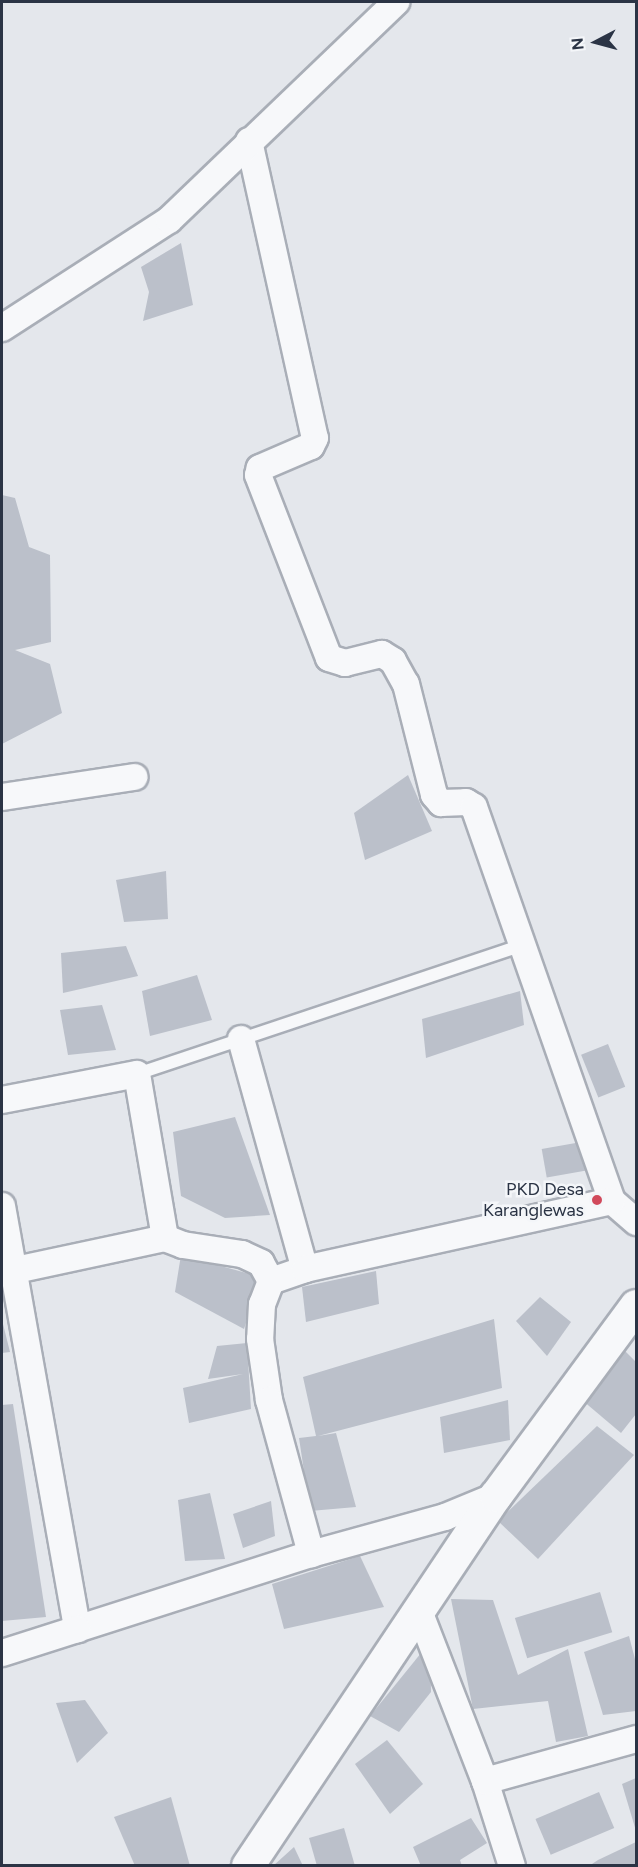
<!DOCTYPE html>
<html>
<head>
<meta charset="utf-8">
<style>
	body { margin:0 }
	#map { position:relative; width:638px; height:1867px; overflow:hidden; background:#e4e7ec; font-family:Figtree,sans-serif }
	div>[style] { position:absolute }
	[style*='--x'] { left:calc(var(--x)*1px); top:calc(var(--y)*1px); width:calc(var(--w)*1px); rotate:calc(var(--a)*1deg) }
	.building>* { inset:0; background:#bbc0ca; transform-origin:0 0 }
	.roads { filter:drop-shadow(2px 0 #a9aeb7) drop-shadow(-2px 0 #a9aeb7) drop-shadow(0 2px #a9aeb7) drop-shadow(0 -2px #a9aeb7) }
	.service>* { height:12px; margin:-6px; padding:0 6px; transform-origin:6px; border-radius:6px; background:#f7f8fa }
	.minor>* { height:26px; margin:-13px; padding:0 13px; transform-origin:13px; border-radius:13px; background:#f7f8fa }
	.tertiary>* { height:32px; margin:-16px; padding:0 16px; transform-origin:16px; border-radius:16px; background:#f7f8fa }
	.dots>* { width:16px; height:16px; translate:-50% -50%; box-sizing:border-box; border:3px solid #f4f6f9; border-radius:50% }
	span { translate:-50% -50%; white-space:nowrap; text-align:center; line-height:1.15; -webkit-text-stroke:5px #f4f6f9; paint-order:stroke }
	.poi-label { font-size:18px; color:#2b3445 }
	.right { translate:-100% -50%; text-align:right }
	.frame { position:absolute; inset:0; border:3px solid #2b3445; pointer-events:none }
	.north { position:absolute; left:566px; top:12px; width:60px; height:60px; -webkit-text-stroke:4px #f4f6f9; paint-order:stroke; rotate:264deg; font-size:16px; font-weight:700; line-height:24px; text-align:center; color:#2b3445 }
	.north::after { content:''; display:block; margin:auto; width:21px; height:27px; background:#2b3445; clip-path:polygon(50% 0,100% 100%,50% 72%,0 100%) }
</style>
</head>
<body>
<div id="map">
	<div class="building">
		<i style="clip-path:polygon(181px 243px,193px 305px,143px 321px,149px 292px,141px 267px)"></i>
		<i style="clip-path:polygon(2px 495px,15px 498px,29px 547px,50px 555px,51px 642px,15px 650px,50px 664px,62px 713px,2px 744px)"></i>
		<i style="clip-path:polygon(408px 775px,432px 831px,365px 860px,354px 813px)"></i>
		<i style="clip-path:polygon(166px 871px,168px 919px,124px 922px,116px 880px)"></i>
		<i style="clip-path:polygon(126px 946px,138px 976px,63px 993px,61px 953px)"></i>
		<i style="clip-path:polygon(197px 975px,212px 1020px,150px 1036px,142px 991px)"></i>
		<i style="clip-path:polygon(520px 991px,524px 1025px,426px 1058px,422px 1019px)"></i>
		<i style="clip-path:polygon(102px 1005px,116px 1050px,68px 1055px,60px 1010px)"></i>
		<i style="left:608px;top:1044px;width:46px;height:29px;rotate:68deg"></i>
		<i style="clip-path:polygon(235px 1117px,270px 1215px,225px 1218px,181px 1196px,173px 1132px)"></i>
		<i style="left:587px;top:1141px;width:29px;height:46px;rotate:80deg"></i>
		<i style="clip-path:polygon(181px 1255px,261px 1277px,244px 1329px,175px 1292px)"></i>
		<i style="clip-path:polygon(376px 1271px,379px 1304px,306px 1322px,302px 1287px)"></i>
		<i style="clip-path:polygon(540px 1297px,571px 1322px,547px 1356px,516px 1321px)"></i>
		<i style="clip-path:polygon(494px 1319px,502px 1388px,318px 1436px,336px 1433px,356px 1507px,310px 1511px,299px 1438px,316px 1436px,303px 1377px)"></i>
		<i style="clip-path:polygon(2px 1320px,10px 1352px,2px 1353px)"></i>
		<i style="clip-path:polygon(247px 1343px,251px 1409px,189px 1423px,183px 1388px,243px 1374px,208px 1379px,217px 1346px)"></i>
		<i style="clip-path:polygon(624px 1350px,636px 1362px,636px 1414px,621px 1433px,582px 1400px)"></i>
		<i style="clip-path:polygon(508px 1400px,510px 1440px,444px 1453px,440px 1417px)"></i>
		<i style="clip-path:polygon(13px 1404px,46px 1617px,2px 1621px,2px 1405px)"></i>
		<i style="clip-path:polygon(597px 1426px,634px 1455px,538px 1559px,498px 1521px)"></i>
		<i style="clip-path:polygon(210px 1493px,225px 1559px,185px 1561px,178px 1500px)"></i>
		<i style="clip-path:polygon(271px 1501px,275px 1536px,243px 1548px,233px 1514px)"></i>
		<i style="clip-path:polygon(360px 1556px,384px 1607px,284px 1629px,272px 1584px)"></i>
		<i style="left:600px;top:1592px;width:42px;height:89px;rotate:73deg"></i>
		<i style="clip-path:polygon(451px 1599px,493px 1600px,518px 1675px,568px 1649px,588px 1736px,556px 1742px,548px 1701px,473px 1709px)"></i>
		<i style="clip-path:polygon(629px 1636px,636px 1663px,636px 1711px,603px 1715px,584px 1652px)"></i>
		<i style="clip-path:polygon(430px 1642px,431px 1692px,399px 1732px,370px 1716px)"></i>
		<i style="clip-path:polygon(85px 1700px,108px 1733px,77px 1763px,56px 1703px)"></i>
		<i style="clip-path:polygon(387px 1740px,423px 1784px,390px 1814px,355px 1764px)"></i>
		<i style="clip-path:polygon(636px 1778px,636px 1831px,622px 1784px)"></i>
		<i style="left:599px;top:1792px;width:39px;height:69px;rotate:67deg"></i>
		<i style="clip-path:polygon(171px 1797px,190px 1866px,135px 1866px,114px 1817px)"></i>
		<i style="clip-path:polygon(471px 1818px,487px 1843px,460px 1860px,462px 1866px,421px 1866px,413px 1847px)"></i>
		<i style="clip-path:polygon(344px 1828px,355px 1866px,317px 1866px,309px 1838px)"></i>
		<i style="clip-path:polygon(636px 1842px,636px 1866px,589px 1866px,598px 1860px)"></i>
		<i style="clip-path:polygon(294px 1847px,303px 1866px,273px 1866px)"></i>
	</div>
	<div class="roads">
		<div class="service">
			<i style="--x:137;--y:1074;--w:407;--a:-18.5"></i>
		</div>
		<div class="minor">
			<i style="--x:249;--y:141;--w:304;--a:77.5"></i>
			<i style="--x:315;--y:438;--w:9;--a:117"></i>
			<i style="--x:311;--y:446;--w:56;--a:156.7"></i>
			<i style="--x:260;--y:468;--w:7;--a:106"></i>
			<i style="--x:258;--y:475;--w:196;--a:68.8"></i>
			<i style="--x:329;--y:658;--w:17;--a:17"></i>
			<i style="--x:345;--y:663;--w:38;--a:-14"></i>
			<i style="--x:382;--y:654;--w:13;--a:32"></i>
			<i style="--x:393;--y:661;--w:26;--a:61"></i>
			<i style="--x:406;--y:684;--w:114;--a:75.8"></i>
			<i style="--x:434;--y:795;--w:11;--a:49"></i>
			<i style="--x:441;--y:803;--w:25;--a:-2"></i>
			<i style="--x:466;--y:802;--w:9;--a:32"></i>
			<i style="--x:474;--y:807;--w:417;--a:70.7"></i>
			<i style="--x:612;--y:1201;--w:32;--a:41"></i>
			<i style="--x:2;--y:328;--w:199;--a:-32.9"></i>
			<i style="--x:169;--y:220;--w:315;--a:-43.8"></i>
			<i style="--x:2;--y:797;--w:134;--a:-8.6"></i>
			<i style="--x:241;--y:1039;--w:239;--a:74.5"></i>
			<i style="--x:2;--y:1100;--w:137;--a:-10.9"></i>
			<i style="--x:137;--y:1074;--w:166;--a:80.3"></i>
			<i style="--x:165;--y:1238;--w:19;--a:21"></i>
			<i style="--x:183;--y:1245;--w:60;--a:8.7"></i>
			<i style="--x:242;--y:1254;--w:21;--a:25"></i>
			<i style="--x:261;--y:1263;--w:21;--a:61"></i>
			<i style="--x:271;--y:1281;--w:25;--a:111"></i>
			<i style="--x:262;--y:1304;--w:35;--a:93"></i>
			<i style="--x:260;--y:1339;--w:62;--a:81.6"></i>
			<i style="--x:269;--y:1400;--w:160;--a:74.7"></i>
			<i style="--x:2;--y:1206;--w:430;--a:79.9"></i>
			<i style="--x:77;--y:1629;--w:246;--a:-17.8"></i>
			<i style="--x:311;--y:1554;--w:139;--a:-15.4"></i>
			<i style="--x:445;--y:1517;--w:55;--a:-22.4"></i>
			<i style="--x:11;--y:1271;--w:157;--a:-12.1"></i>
			<i style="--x:271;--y:1281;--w:36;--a:-19"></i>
			<i style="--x:305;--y:1269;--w:314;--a:-12.5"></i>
			<i style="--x:419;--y:1611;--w:182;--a:68.8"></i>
			<i style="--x:485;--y:1781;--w:89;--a:72.4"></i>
			<i style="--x:2;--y:1653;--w:79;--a:-17.7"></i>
			<i style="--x:485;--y:1781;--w:157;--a:-15.5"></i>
		</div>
		<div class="tertiary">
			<i style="--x:248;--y:1866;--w:445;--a:-56.2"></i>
			<i style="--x:496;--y:1496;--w:236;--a:-53.6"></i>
		</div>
	</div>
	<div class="dots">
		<i style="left:597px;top:1200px;background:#d1495b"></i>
	</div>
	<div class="poi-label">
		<span class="right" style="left:584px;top:1200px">PKD Desa<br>Karanglewas</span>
	</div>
	<div class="frame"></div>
	<div class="north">N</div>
</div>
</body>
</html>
